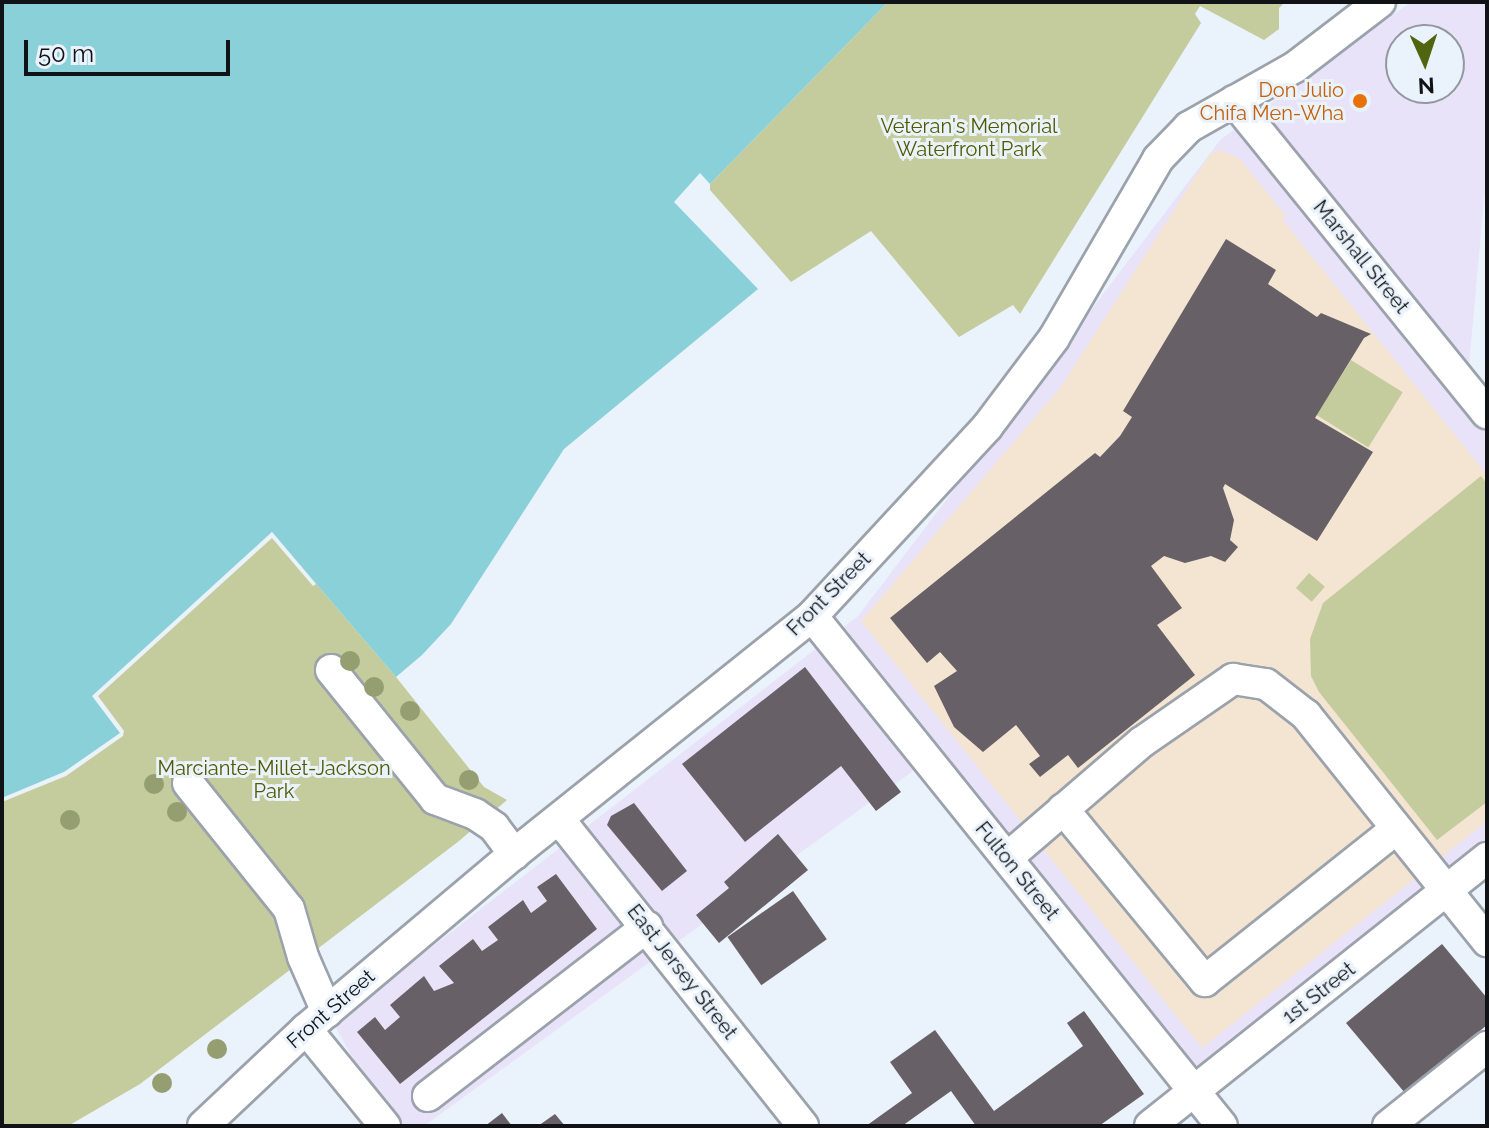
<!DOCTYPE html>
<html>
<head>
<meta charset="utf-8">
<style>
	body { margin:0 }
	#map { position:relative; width:1489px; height:1128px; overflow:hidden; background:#eaf2fb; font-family:Raleway,sans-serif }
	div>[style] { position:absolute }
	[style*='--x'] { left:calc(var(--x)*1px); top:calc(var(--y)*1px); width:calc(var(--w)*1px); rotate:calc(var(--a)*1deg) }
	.industrial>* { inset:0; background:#e9e3f9 }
	.education>* { inset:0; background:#f3e5d2 }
	.green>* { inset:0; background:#c4cc9d; transform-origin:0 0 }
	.water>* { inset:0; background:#89d0d8 }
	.pier>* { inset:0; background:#eaf2fb }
	.building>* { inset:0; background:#676067; transform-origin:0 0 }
	.roads { filter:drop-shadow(2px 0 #9ba2ab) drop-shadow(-2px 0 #9ba2ab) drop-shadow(0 2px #9ba2ab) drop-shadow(0 -2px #9ba2ab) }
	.minor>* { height:30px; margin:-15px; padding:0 15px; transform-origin:15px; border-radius:15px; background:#fff }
	.trees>* { width:20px; height:20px; margin:-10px; border-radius:50%; background:#959e71 }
	.dots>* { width:22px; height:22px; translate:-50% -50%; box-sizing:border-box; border:4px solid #eaf2fb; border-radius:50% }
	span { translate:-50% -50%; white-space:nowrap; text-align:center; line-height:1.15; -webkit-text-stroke:6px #eaf2fb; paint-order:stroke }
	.food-label { font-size:20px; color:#c56008 }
	.right { translate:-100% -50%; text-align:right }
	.park-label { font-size:20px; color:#505900 }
	.street-label { font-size:20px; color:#101215 }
	.frame { position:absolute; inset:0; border:4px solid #101215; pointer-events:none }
	.north { position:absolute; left:1385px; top:24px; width:80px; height:80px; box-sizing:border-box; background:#eaf2fb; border:2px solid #93989f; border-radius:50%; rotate:177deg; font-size:22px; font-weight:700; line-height:32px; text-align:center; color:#101215 }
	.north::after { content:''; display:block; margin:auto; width:28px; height:36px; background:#51640f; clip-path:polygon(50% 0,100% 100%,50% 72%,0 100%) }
	.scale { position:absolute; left:24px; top:40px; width:206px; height:36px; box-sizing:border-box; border:4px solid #101215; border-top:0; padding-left:10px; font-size:24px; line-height:28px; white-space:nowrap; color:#101215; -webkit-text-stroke:6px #eaf2fb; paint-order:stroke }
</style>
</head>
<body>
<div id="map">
	<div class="industrial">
		<i style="clip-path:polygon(evenodd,1411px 2px,1487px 2px,1487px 167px,1467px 387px,1487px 412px,1487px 855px,1184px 1093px,924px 763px,424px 1126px,391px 1126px,327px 1012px,338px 1020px,858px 616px,1221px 139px,1411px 2px,1401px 40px,1449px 40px,1449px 88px,1401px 88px,1401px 40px)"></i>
	</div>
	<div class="education">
		<i style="clip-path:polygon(1219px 150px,1240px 159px,1286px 216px,1282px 219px,1487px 475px,1487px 821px,1202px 1048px,861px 621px,1060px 388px,1210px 154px)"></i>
	</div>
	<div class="green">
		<i style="clip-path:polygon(888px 2px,1285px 2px,1279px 8px,1279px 29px,1264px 40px,1200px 6px,1195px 14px,1201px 23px,1020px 314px,1013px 305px,959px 337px,871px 231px,791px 282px,710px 190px,710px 184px)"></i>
		<i style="left:1351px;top:360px;width:61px;height:65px;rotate:32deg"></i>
		<i style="clip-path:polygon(1481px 476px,1487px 484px,1487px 802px,1437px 840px,1319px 692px,1311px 676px,1310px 639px,1323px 603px)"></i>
		<i style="clip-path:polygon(272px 532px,396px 677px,484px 787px,507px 800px,459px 841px,140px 1084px,68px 1126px,2px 1126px,2px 798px,64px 772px,92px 696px)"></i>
		<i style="left:1309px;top:573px;width:21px;height:20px;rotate:41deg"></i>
	</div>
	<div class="water">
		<i style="clip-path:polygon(2px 2px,888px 2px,710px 184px,700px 173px,674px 202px,758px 289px,564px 449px,451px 624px,422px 655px,396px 677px,272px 532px,93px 696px,120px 733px,64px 772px,2px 798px)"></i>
	</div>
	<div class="pier">
		<i style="clip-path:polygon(272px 532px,316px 584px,313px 586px,272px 538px,98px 696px,124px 731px,123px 736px,66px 776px,2px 802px,2px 798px,64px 772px,120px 733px,92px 696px)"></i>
	</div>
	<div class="building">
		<i style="clip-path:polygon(1226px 239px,1276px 270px,1268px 284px,1317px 317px,1321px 313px,1371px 334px,1364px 338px,1315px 418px,1373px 452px,1317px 541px,1225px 484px,1223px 488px,1234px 520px,1230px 540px,1238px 547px,1225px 562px,1211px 556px,1185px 563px,1164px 556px,1151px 566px,1182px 608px,1157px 625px,1195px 675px,1078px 768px,1068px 755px,1040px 777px,1029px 764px,1040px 756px,1016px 725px,983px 752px,954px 727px,934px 686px,957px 671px,940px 652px,927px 663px,890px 618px,1095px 453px,1100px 457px,1120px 436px,1132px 417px,1123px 411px)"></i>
		<i style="clip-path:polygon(805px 667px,901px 792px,876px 811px,841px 766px,745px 842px,682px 764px)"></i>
		<i style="clip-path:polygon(634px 803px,687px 871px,662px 891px,607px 825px,611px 816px)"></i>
		<i style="clip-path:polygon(778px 834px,808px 870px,719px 943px,696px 915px,729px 888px,724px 882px)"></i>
		<i style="clip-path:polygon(556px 874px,597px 929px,400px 1084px,357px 1032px,375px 1017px,385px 1030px,400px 1017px,390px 1005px,424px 976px,434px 991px,454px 983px,439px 966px,473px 939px,482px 951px,498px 940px,488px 927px,523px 900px,531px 913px,547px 901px,537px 887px)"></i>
		<i style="left:793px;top:891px;width:59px;height:80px;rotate:55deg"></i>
		<i style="clip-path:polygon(1442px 944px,1487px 998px,1487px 1025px,1405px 1093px,1346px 1023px)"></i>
		<i style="clip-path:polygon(1084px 1011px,1144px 1094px,1099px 1126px,976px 1126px,951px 1091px,902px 1126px,866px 1126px,912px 1093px,890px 1062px,935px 1030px,994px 1111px,1083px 1046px,1067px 1023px)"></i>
		<i style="clip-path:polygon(502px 1113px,512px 1126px,485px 1126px)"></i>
		<i style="clip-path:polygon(555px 1114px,565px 1126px,538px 1126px)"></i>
	</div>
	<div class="roads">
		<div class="minor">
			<i style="--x:1234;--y:101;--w:402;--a:51"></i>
			<i style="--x:812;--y:616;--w:654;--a:51.2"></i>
			<i style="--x:331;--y:670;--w:166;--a:51.1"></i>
			<i style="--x:435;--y:799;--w:43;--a:20.6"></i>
			<i style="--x:475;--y:814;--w:23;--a:34"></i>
			<i style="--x:494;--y:827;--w:34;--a:53"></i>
			<i style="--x:188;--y:783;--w:161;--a:51.3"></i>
			<i style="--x:289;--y:909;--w:50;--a:73.7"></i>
			<i style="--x:303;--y:957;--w:60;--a:66.4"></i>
			<i style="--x:1063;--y:809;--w:223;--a:50.5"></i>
			<i style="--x:1205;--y:981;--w:244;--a:-38.5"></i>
			<i style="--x:559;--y:819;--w:392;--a:51.5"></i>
			<i style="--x:1007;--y:858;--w:178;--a:-40.7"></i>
			<i style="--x:1142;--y:742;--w:111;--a:-34.7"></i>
			<i style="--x:1233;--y:679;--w:33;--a:9"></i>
			<i style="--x:1266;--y:684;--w:51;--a:37.8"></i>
			<i style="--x:1306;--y:715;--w:290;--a:51.3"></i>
			<i style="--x:306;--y:1029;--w:125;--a:50.8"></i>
			<i style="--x:428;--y:1096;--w:277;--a:-37.7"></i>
			<i style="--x:203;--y:1126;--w:141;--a:-43.3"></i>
			<i style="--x:306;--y:1029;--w:272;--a:-40.1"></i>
			<i style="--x:514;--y:854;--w:381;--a:-38.6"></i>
			<i style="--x:812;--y:616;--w:258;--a:-47.2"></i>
			<i style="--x:987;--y:427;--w:111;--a:-53"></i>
			<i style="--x:1054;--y:338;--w:207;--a:-59.8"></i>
			<i style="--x:1158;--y:159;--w:45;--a:-45.9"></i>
			<i style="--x:1189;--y:127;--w:122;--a:-29.5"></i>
			<i style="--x:1295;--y:67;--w:107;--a:-37.4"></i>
			<i style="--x:1150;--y:1126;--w:431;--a:-38.5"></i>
			<i style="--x:1388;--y:1126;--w:127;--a:-38.6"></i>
		</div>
	</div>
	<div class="trees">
		<i style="left:350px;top:661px"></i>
		<i style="left:374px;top:687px"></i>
		<i style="left:410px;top:711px"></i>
		<i style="left:469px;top:780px"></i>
		<i style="left:154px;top:784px"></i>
		<i style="left:177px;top:812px"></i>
		<i style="left:70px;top:820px"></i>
		<i style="left:217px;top:1049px"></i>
		<i style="left:162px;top:1083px"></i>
	</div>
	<div class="dots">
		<i style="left:1360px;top:101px;background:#e8710a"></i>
	</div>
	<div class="food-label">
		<span class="right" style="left:1344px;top:102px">Don Julio<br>Chifa Men-Wha</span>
	</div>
	<div class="park-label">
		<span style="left:969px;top:138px">Veteran's Memorial<br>Waterfront Park</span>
		<span style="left:274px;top:780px">Marciante-Millet-Jackson<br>Park</span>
	</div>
	<div class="street-label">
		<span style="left:1361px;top:257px;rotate:51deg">Marshall Street</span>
		<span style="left:829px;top:594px;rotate:-45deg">Front Street</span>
		<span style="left:1017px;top:871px;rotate:51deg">Fulton Street</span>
		<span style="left:682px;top:972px;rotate:52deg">East Jersey Street</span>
		<span style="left:1319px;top:993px;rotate:-38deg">1st Street</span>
		<span style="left:331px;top:1009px;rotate:-41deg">Front Street</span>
	</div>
	<div class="frame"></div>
	<div class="north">N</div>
	<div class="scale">50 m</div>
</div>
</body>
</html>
